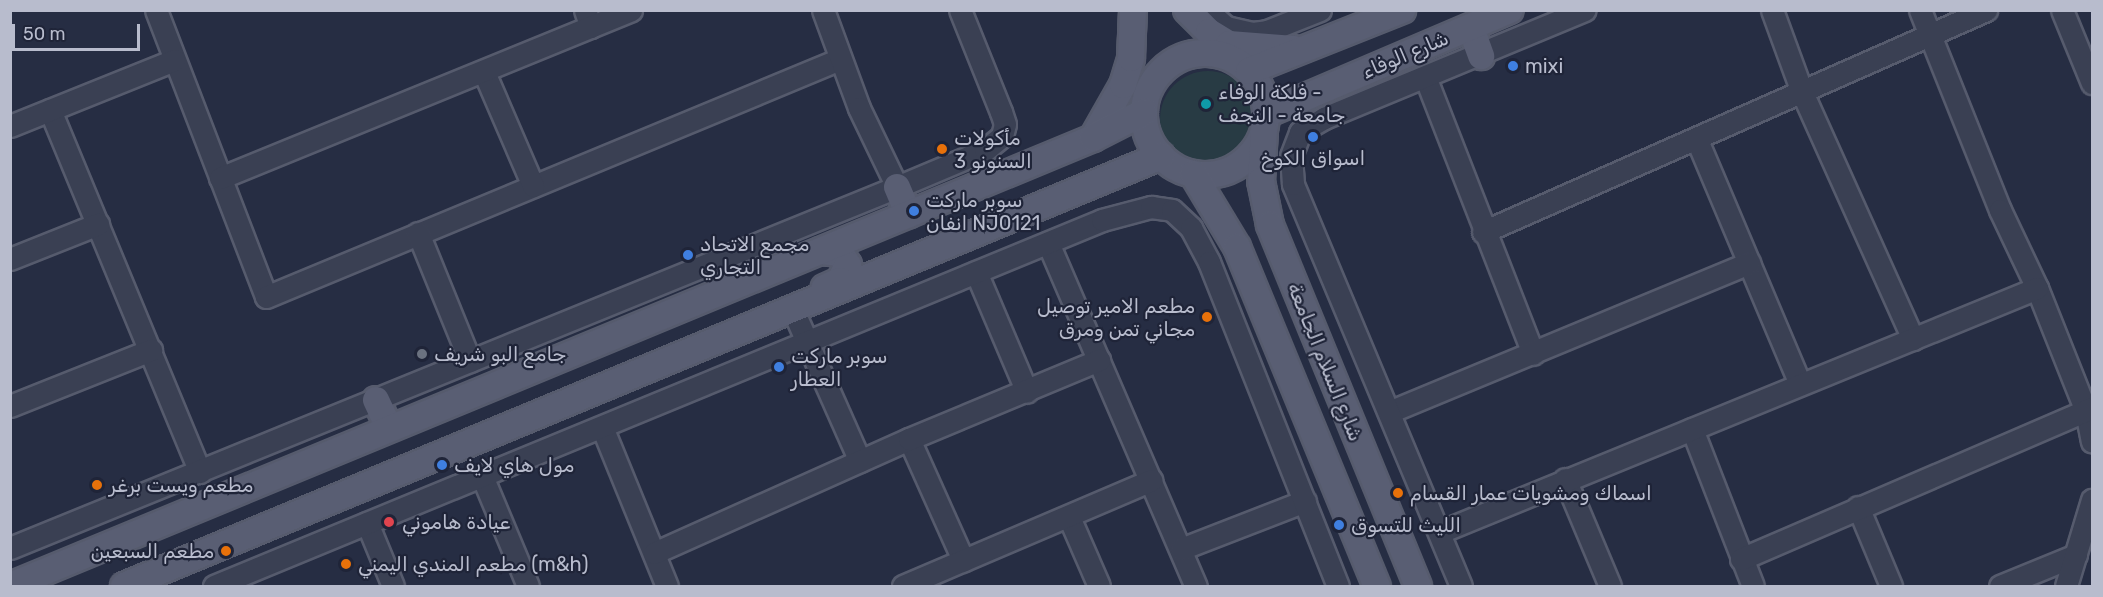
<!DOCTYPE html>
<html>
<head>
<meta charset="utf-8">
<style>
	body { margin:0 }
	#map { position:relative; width:2103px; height:597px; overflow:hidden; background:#262d43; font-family:Rubik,Vazirmatn,sans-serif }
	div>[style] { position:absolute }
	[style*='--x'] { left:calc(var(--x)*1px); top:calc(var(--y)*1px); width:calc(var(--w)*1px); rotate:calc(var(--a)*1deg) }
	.green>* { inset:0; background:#283b44 }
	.round { border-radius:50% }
	.roads { filter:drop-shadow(2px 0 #565b6d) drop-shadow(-2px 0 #565b6d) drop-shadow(0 2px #565b6d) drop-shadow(0 -2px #565b6d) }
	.minor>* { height:21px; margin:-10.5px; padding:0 10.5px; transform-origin:10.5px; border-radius:10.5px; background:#3a4053 }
	.major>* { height:26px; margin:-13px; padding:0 13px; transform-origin:13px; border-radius:13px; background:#595e73 }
	.major>.ring { margin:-13px; padding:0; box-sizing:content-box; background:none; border:26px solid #595e73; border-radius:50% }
	.dots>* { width:16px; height:16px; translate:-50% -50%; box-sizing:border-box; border:3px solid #1f2438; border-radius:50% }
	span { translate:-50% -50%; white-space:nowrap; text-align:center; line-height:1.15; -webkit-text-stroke:4.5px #1f2438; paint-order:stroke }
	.street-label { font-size:20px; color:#b8bccd }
	.poi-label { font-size:20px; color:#b8bccd }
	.left { translate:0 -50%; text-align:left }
	.right { translate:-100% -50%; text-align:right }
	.frame { position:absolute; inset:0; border:12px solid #b8bccd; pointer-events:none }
	.scale { position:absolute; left:12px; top:24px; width:128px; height:27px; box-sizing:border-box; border:3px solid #b8bccd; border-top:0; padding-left:8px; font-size:18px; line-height:21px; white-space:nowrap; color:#b8bccd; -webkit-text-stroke:4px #1f2438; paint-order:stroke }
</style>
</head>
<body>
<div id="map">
	<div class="green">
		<i class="round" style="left:1160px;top:71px;width:96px;height:96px"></i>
	</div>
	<div class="roads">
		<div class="minor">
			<i style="--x:156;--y:10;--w:307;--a:69"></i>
			<i style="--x:266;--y:297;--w:621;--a:-22.52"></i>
			<i style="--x:585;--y:10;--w:18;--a:71"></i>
			<i style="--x:823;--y:10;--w:104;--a:69.8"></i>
			<i style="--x:859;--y:108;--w:88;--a:64.3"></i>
			<i style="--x:897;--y:187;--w:95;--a:-22.8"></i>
			<i style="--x:985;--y:150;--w:22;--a:-39"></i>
			<i style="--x:1002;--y:136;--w:12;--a:-76"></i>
			<i style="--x:1005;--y:124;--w:13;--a:-108"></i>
			<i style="--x:1001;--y:112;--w:110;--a:-111.9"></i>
			<i style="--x:1207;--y:10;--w:25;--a:42"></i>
			<i style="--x:1226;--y:27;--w:28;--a:13"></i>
			<i style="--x:1253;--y:33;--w:14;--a:-8"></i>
			<i style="--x:1267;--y:31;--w:57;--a:-21.6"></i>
			<i style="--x:1772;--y:10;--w:87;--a:69.9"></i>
			<i style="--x:1802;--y:92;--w:271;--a:65.8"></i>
			<i style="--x:1920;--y:10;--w:215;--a:68.2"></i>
			<i style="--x:2000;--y:210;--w:86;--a:64.6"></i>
			<i style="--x:2037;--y:288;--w:132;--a:68.3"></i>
			<i style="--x:2086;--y:411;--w:31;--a:79"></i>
			<i style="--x:2062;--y:10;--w:79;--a:67.7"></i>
			<i style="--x:484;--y:72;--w:124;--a:66.7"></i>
			<i style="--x:1426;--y:79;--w:295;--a:68.7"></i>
			<i style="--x:50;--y:110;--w:392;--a:67.5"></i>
			<i style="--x:10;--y:126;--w:177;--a:-21.9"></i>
			<i style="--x:1697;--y:140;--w:265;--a:67.1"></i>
			<i style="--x:220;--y:178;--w:444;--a:-22.2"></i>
			<i style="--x:1483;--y:232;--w:550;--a:-23.81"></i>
			<i style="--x:418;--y:233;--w:138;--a:67.9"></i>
			<i style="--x:1048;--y:243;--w:374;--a:66.7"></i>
			<i style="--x:10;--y:259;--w:95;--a:-21.7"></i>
			<i style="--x:976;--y:272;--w:130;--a:67"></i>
			<i style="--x:793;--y:310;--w:165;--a:66.1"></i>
			<i style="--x:10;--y:406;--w:152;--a:-21.7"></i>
			<i style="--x:1389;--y:412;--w:390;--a:-22.5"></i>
			<i style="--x:602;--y:427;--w:172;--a:67.8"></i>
			<i style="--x:1692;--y:429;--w:168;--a:68.8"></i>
			<i style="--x:909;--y:439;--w:133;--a:65.9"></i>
			<i style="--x:482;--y:476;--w:119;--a:67.3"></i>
			<i style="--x:1565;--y:479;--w:116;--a:67.2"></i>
			<i style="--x:1858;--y:507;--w:86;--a:67.3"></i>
			<i style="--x:1069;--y:517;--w:75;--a:66.5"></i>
			<i style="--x:367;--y:523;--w:68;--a:67.6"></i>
			<i style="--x:1440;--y:532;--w:645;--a:-22.23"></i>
			<i style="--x:10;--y:548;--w:958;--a:-22.15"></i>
			<i style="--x:1181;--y:549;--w:133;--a:-21.2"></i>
			<i style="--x:654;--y:553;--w:279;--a:-24.1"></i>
			<i style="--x:909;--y:439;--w:206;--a:-22.6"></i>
			<i style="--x:1741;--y:559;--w:382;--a:-23.3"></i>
			<i style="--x:214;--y:586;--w:960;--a:-22.4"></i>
			<i style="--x:1102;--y:220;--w:51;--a:-14.9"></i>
			<i style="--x:1151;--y:207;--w:21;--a:8"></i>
			<i style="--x:1172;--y:210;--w:26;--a:43"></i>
			<i style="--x:1191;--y:228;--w:38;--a:62"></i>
			<i style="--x:1209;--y:262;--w:349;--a:68.3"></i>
			<i style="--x:903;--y:586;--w:270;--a:-23.1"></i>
			<i style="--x:1461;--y:586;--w:436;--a:-112.7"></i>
			<i style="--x:1293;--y:184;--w:28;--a:-94"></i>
			<i style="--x:1291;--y:156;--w:26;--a:-69"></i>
			<i style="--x:1300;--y:132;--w:28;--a:-30"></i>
			<i style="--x:1324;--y:118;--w:282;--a:-22.5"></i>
			<i style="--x:2000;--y:586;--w:82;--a:-22.2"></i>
			<i style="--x:2066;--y:586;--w:90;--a:-73.2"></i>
		</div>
		<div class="major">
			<i style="--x:1187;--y:10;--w:31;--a:45"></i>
			<i style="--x:1209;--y:32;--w:23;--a:31"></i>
			<i style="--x:1229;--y:44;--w:65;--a:4.4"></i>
			<i style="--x:1471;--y:28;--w:30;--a:70"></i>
			<i class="ring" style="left:1144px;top:53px;width:96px;height:96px"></i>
			<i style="--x:1249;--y:71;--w:165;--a:-21.7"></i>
			<i style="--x:1266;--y:114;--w:265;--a:-23.1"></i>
			<i style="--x:1264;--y:131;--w:50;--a:93.4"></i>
			<i style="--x:1261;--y:181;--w:45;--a:78.4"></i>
			<i style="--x:1270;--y:225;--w:390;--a:67.7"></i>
			<i style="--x:1093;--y:138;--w:61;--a:-60.5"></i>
			<i style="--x:1123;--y:85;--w:28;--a:-73"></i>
			<i style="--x:1131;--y:58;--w:48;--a:-87.6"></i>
			<i style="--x:1193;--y:174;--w:85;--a:58.9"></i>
			<i style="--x:1237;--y:247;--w:367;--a:67.6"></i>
			<i style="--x:897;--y:187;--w:30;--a:67"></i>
			<i style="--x:820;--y:251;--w:20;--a:6"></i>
			<i style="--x:840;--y:253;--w:14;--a:56"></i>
			<i style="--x:848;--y:265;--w:18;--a:117"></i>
			<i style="--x:840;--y:281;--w:17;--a:156"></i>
			<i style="--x:376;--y:400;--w:31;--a:65"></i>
			<i style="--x:10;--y:586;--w:1172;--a:-22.47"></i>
			<i style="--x:1093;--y:138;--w:57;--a:-27"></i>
			<i style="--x:124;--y:586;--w:1123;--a:-22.52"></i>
		</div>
	</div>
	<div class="dots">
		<i style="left:1513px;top:66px;background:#3f7fe0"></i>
		<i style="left:1206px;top:104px;background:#0f9aa8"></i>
		<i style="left:1313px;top:137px;background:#3f7fe0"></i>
		<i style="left:942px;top:149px;background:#e8710a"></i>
		<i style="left:914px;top:211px;background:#3f7fe0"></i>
		<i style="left:688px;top:255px;background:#3f7fe0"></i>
		<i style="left:1207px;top:317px;background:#e8710a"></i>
		<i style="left:422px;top:354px;background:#6b7280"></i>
		<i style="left:779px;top:367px;background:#3f7fe0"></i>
		<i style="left:442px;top:465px;background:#3f7fe0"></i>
		<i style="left:97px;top:485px;background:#e8710a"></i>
		<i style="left:1398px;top:493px;background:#e8710a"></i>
		<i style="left:389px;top:522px;background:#e0444e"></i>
		<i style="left:1339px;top:525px;background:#3f7fe0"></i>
		<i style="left:226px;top:551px;background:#e8710a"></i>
		<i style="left:346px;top:564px;background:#e8710a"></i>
	</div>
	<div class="street-label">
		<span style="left:1405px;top:55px;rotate:-23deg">شارع الوفاء</span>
		<span style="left:1325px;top:362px;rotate:68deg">شارع السلام الجامعة</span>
	</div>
	<div class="poi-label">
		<span class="left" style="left:1525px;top:66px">mixi</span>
		<span class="left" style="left:1218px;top:104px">فلكة الوفاء -<br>جامعة - النجف</span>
		<span class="left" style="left:954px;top:150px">مأكولات<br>السنونو 3</span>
		<span style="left:1313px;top:158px">اسواق الكوخ</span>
		<span class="left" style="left:926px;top:212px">سوبر ماركت<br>انفان NJ0121</span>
		<span class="left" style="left:700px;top:256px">مجمع الاتحاد<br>التجاري</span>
		<span class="right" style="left:1195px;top:318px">مطعم الامير توصيل<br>مجاني تمن ومرق</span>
		<span class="left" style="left:434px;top:354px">جامع البو شريف</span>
		<span class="left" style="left:791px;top:368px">سوبر ماركت<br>العطار</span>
		<span class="left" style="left:454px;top:465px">مول هاي لايف</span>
		<span class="left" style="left:109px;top:485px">مطعم ويست برغر</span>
		<span class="left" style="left:1410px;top:493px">اسماك ومشويات عمار القسام</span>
		<span class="left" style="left:402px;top:522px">عيادة هاموني</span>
		<span class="left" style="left:1351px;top:525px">الليث للتسوق</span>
		<span class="right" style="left:214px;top:551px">مطعم السبعين</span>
		<span class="left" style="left:358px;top:564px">مطعم المندي اليمني (m&amp;h)</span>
	</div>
	<div class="frame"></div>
	<div class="scale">50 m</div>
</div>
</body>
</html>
